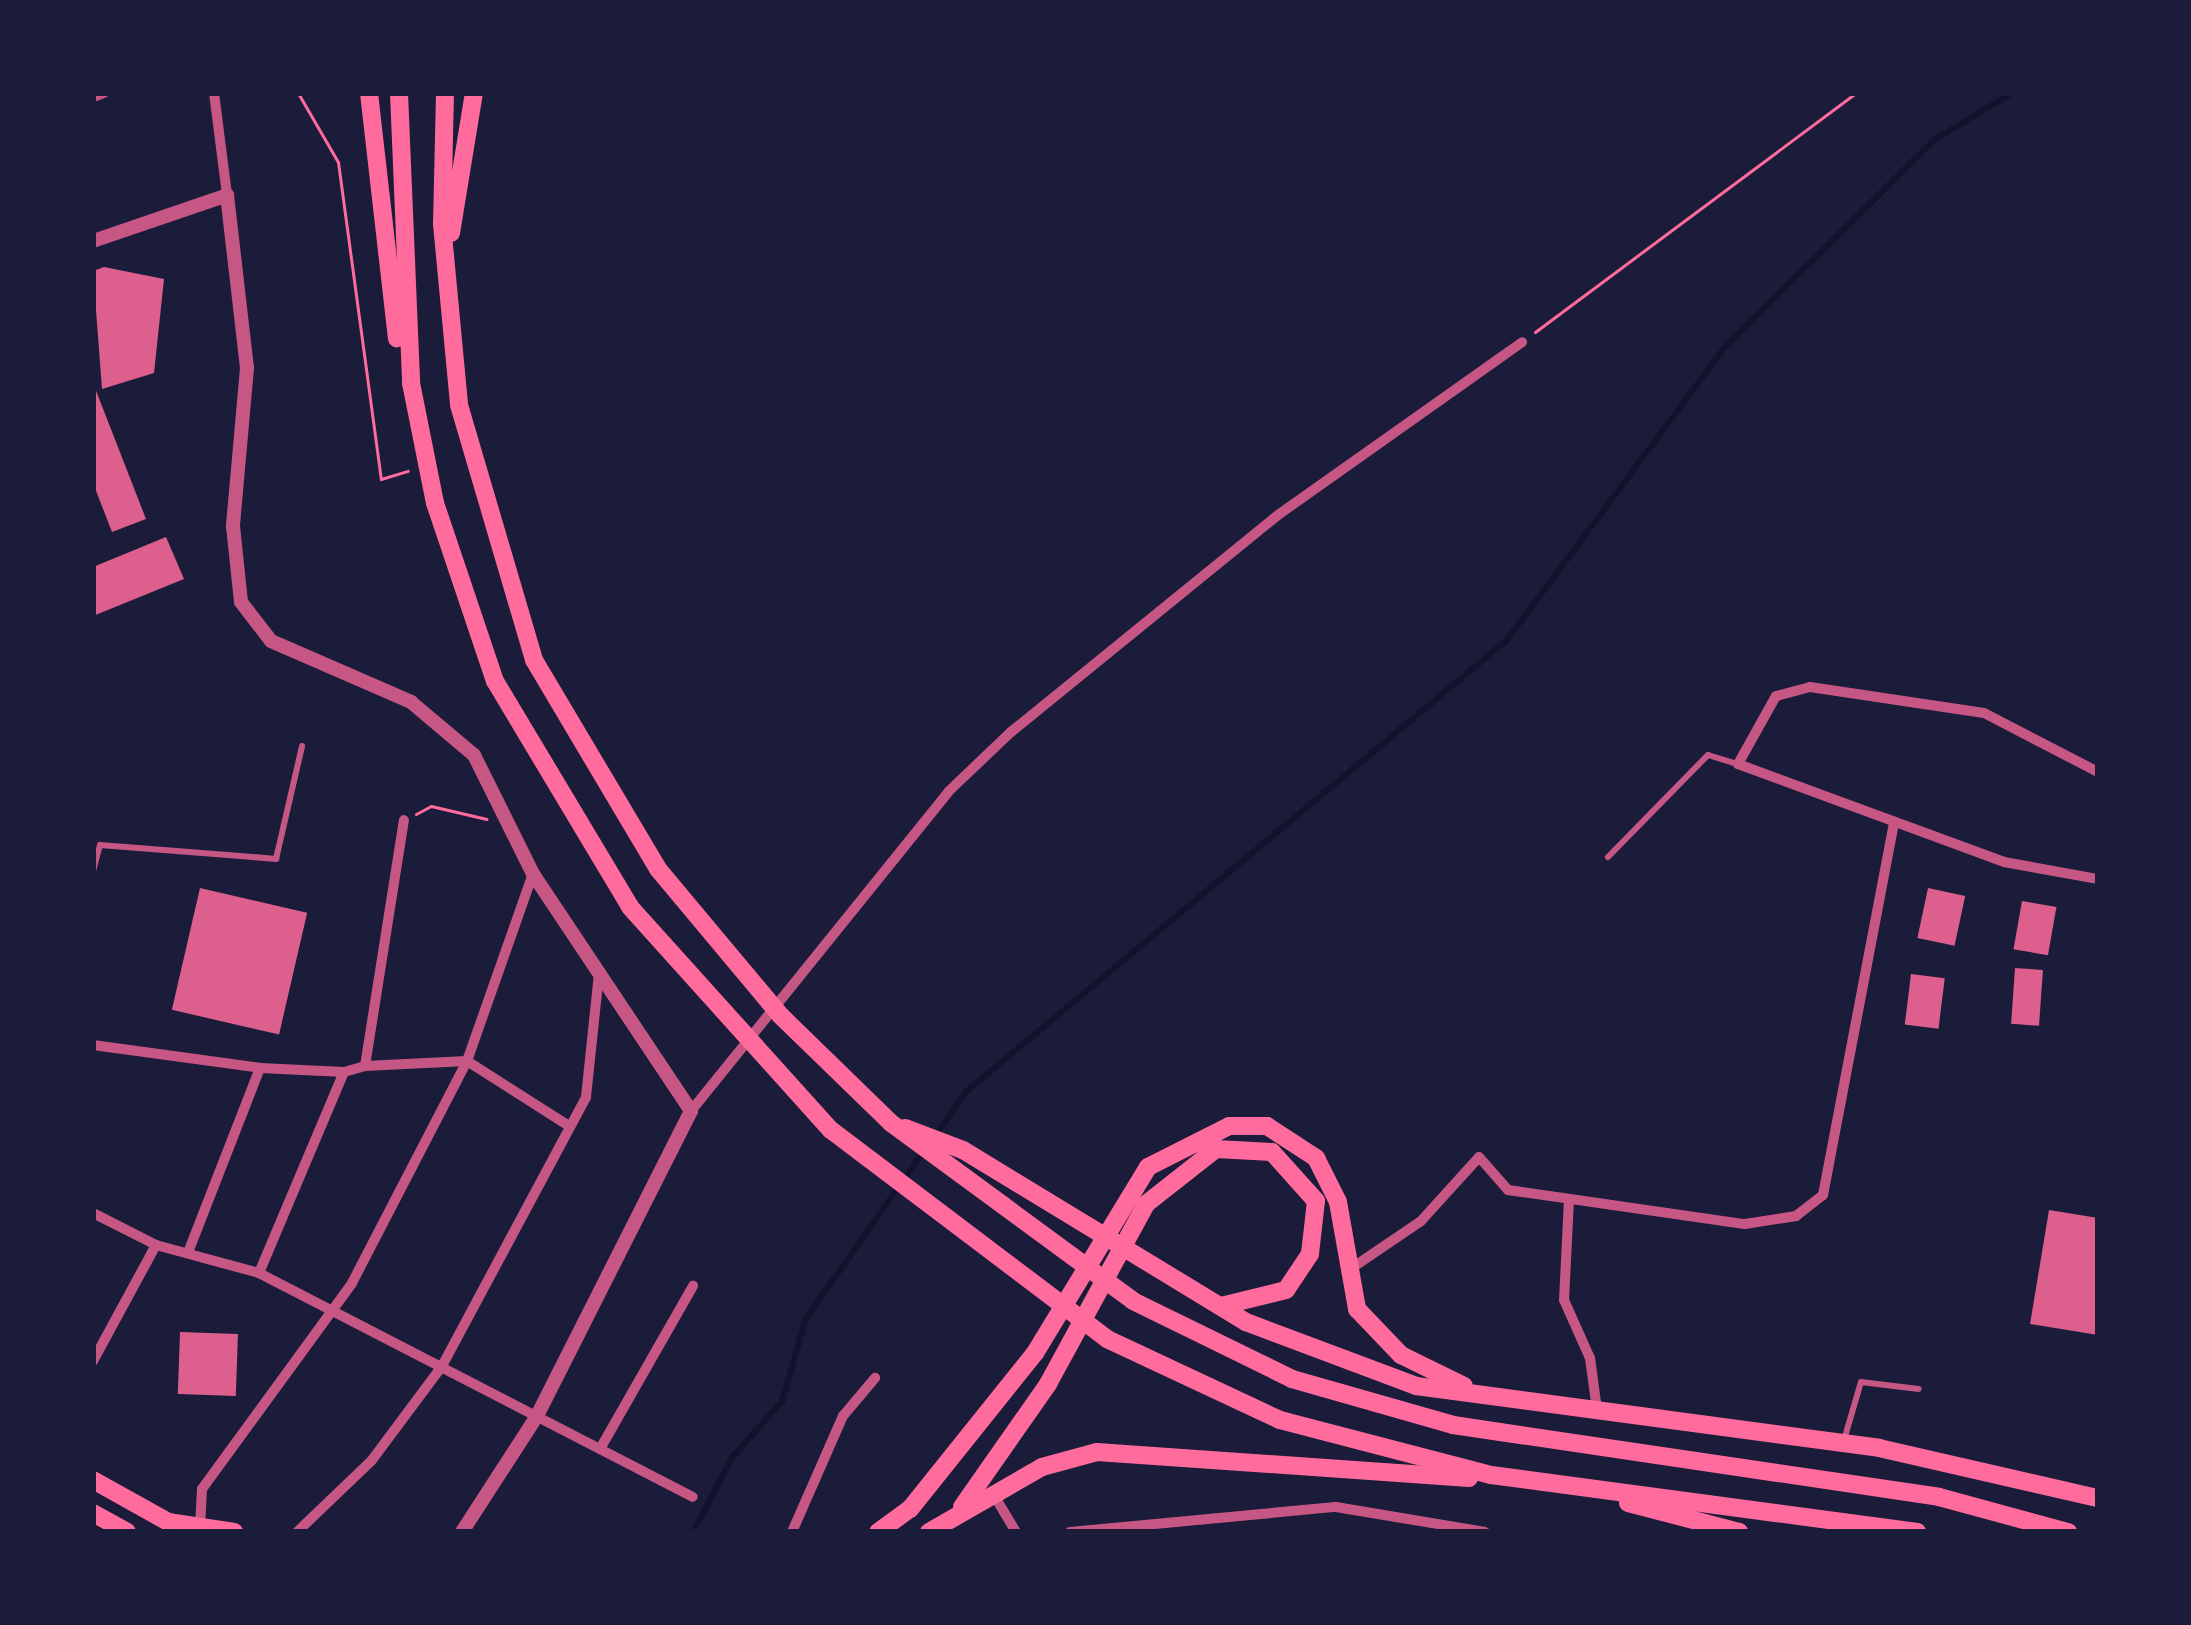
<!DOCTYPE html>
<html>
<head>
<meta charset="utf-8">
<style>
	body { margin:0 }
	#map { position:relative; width:2191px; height:1625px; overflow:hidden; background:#1b1b3a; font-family:Merriweather,serif }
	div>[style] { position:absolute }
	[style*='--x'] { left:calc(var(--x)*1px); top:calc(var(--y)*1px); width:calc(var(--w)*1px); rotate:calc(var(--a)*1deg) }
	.stream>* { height:6px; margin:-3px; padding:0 3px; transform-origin:3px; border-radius:3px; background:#12122b }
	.building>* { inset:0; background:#dd5f8e; transform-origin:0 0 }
	.path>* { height:3px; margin:-1.5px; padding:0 1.5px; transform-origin:1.5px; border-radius:1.5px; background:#ff6b9d }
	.service>* { height:6px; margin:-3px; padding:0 3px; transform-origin:3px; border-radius:3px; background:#c65784 }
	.minor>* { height:10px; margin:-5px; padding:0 5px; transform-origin:5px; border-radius:5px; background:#c65784 }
	.tertiary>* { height:14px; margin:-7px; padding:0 7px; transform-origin:7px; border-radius:7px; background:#c65784 }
	.primary>* { height:18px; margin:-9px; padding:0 9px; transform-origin:9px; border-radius:9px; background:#ff6b9d }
	.trunk>* { height:18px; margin:-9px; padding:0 9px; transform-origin:9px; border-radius:9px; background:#ff6b9d }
	span { translate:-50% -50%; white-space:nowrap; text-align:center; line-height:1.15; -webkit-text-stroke:10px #1b1b3a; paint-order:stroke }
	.frame { position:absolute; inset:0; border:96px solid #1b1b3a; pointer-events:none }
</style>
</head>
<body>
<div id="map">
	<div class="stream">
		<i style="--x:936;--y:1134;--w:54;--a:-54"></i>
		<i style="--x:968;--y:1090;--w:701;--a:-39.85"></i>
		<i style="--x:1506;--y:641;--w:368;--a:-53.3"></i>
		<i style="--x:1726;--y:346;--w:293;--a:-44.7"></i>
		<i style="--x:1934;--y:140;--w:91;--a:-31.1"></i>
		<i style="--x:693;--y:1532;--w:84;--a:-62.2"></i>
		<i style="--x:732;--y:1458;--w:76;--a:-48.7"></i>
		<i style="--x:782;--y:1401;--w:86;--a:-73.9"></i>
		<i style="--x:806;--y:1318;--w:206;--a:-54.7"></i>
	</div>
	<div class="building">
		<i style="clip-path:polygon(104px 267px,164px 279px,154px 373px,102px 389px,93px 271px)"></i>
		<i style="clip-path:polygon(93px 383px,146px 519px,112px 532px,93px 483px)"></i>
		<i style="clip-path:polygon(166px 537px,184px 579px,93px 616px,93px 567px)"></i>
		<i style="left:200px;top:888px;width:110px;height:125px;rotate:13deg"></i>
		<i style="left:1928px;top:888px;width:38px;height:51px;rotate:12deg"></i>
		<i style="left:2022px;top:901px;width:35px;height:49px;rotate:10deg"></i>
		<i style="left:2015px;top:968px;width:28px;height:56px;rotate:4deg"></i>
		<i style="left:1911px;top:974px;width:34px;height:51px;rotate:7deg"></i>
		<i style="clip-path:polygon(2049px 1210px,2098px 1218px,2098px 1335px,2030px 1324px)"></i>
		<i style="left:180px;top:1332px;width:58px;height:62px;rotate:2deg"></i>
	</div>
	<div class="path">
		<i style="--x:298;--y:93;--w:80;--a:59.9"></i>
		<i style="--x:338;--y:162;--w:320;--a:82.3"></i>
		<i style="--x:381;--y:479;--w:28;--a:-17"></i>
		<i style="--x:1535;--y:332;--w:400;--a:-36.7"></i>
		<i style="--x:416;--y:814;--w:17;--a:-28"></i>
		<i style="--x:431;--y:806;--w:57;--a:13.1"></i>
	</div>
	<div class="service">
		<i style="--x:1608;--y:857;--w:143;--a:-45.6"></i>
		<i style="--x:1708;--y:755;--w:31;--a:17"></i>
		<i style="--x:93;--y:871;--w:27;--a:-75"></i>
		<i style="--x:100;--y:845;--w:177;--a:4.5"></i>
		<i style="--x:276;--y:859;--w:116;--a:-77"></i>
		<i style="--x:1844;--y:1440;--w:60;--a:-73.7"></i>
		<i style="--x:1861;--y:1382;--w:58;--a:6.9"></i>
	</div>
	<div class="minor">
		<i style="--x:214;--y:93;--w:103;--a:82.7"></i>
		<i style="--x:93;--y:97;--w:12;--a:-20"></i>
		<i style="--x:2098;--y:772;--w:128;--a:-152.6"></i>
		<i style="--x:1984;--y:713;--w:176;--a:-171.5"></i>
		<i style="--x:1810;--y:687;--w:35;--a:165"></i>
		<i style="--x:1776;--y:696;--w:78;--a:119.2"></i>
		<i style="--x:1738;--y:764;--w:283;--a:20.2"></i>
		<i style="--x:2004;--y:862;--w:96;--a:10.3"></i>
		<i style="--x:93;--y:1045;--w:169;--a:7.8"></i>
		<i style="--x:365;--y:1066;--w:102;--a:-2.8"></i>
		<i style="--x:467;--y:1061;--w:121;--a:32.5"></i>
		<i style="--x:691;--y:1111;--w:411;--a:-51.1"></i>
		<i style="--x:949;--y:791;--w:86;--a:-43.6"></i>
		<i style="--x:1011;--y:732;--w:344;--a:-39.1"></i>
		<i style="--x:1278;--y:515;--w:299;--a:-35.3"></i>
		<i style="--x:1569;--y:1199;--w:101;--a:92.8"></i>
		<i style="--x:1564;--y:1300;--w:64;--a:65.9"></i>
		<i style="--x:1590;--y:1358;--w:52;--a:82.3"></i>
		<i style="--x:93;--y:1213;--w:71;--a:26.9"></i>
		<i style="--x:156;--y:1245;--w:107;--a:15.2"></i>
		<i style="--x:259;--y:1273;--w:488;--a:27.3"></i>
		<i style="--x:189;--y:1250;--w:195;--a:-68.7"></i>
		<i style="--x:260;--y:1068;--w:84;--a:2.7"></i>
		<i style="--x:1349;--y:1270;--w:87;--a:-34.2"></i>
		<i style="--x:1421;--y:1221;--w:86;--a:-47.8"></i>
		<i style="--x:1479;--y:1157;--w:44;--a:48.7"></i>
		<i style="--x:1508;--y:1190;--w:239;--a:8.2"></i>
		<i style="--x:1745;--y:1224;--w:52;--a:-8.9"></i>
		<i style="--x:1796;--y:1216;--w:34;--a:-38"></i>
		<i style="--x:1823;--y:1195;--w:380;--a:-79.2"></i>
		<i style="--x:259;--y:1273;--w:218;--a:-67.1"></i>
		<i style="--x:344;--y:1072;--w:22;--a:-16"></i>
		<i style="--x:365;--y:1066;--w:249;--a:-81"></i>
		<i style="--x:93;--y:1361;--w:132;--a:-61.5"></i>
		<i style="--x:600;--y:1449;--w:188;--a:-60.3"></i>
		<i style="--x:992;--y:1492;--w:47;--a:59"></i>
		<i style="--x:200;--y:1527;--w:38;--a:-87"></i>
		<i style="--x:202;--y:1489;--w:255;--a:-53.9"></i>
		<i style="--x:352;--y:1283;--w:250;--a:-62.6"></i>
		<i style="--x:467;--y:1061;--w:198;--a:-70.6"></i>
		<i style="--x:297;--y:1532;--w:104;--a:-43.8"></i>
		<i style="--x:372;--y:1460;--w:117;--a:-53.3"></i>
		<i style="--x:442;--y:1366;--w:305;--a:-61.8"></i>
		<i style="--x:586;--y:1097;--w:124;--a:-84"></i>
		<i style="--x:792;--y:1532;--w:127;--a:-66.3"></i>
		<i style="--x:843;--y:1416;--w:50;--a:-49.9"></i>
		<i style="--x:1070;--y:1532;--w:267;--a:-5.4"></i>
		<i style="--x:1336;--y:1507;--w:151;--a:9.5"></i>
	</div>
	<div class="tertiary">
		<i style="--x:93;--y:241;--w:142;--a:-18.9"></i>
		<i style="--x:227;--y:195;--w:174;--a:83.4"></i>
		<i style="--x:247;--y:368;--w:159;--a:95.1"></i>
		<i style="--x:233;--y:526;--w:76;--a:84"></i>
		<i style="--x:241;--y:602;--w:49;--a:52.4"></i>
		<i style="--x:271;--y:641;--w:153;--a:23.5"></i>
		<i style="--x:411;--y:702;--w:82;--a:40.1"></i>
		<i style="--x:474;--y:755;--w:133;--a:63.6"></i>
		<i style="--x:533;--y:874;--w:285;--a:56.3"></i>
		<i style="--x:691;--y:1111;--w:342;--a:116.8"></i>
		<i style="--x:537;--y:1416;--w:138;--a:122.9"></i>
	</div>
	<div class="primary">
		<i style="--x:93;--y:1480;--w:86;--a:29.2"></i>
		<i style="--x:168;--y:1522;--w:67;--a:8.6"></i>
		<i style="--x:93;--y:1513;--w:39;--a:29"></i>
		<i style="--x:878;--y:1532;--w:39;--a:-36"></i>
	</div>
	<div class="trunk">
		<i style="--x:369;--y:93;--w:247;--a:83.5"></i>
		<i style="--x:399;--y:93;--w:290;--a:87.6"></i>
		<i style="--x:411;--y:383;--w:122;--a:78.7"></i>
		<i style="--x:435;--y:503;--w:188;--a:71.4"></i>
		<i style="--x:495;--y:681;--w:263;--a:59.1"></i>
		<i style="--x:630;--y:907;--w:300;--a:48"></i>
		<i style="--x:831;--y:1130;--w:346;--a:37.1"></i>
		<i style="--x:1107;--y:1339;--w:191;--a:25.1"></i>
		<i style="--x:1280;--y:1420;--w:218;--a:14.6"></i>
		<i style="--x:1491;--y:1475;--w:430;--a:7.6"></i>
		<i style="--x:445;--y:93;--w:131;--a:91.3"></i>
		<i style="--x:442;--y:224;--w:182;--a:84.6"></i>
		<i style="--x:459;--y:405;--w:266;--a:73.6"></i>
		<i style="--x:534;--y:660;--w:243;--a:59.3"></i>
		<i style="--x:658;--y:869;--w:192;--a:50.1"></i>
		<i style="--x:781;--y:1016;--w:153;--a:44.2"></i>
		<i style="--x:891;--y:1123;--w:300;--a:36.3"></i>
		<i style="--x:1133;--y:1301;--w:177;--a:26.1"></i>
		<i style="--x:1292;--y:1379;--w:167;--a:15.9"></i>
		<i style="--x:1453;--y:1425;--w:491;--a:8.4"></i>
		<i style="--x:1939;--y:1497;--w:134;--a:15.2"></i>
		<i style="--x:451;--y:233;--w:142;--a:-80.7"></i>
		<i style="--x:905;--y:1128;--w:62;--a:20.8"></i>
		<i style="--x:963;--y:1150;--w:331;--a:31.3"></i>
		<i style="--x:1246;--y:1322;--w:182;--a:20.6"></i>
		<i style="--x:1416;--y:1386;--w:467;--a:7.6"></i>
		<i style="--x:1879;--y:1448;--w:225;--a:12.9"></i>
		<i style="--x:1628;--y:1503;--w:115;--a:14.6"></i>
		<i style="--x:962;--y:1507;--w:150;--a:-55"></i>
		<i style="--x:1048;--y:1384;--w:205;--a:-61.4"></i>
		<i style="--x:1146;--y:1204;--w:89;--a:-38.2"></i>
		<i style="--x:1216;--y:1149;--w:56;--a:3.1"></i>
		<i style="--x:1272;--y:1152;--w:66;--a:48.1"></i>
		<i style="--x:1316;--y:1201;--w:53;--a:96.5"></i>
		<i style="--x:1310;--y:1254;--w:43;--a:123.7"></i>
		<i style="--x:1286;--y:1290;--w:67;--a:166.2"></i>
		<i style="--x:910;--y:1509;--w:200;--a:-51.3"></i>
		<i style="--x:1035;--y:1353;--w:218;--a:-58.7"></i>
		<i style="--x:1148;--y:1167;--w:91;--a:-26.8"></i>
		<i style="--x:1229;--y:1126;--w:38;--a:0"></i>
		<i style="--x:1267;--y:1126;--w:59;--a:33.1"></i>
		<i style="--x:1316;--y:1158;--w:49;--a:63.4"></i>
		<i style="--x:1338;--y:1202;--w:109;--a:79.9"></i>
		<i style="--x:1357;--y:1309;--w:64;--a:46.3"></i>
		<i style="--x:1401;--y:1355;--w:70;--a:26.2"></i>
		<i style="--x:929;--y:1532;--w:130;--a:-29.9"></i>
		<i style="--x:1042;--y:1467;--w:57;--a:-15.3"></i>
		<i style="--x:1097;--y:1452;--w:373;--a:4"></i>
	</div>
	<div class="frame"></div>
</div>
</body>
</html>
